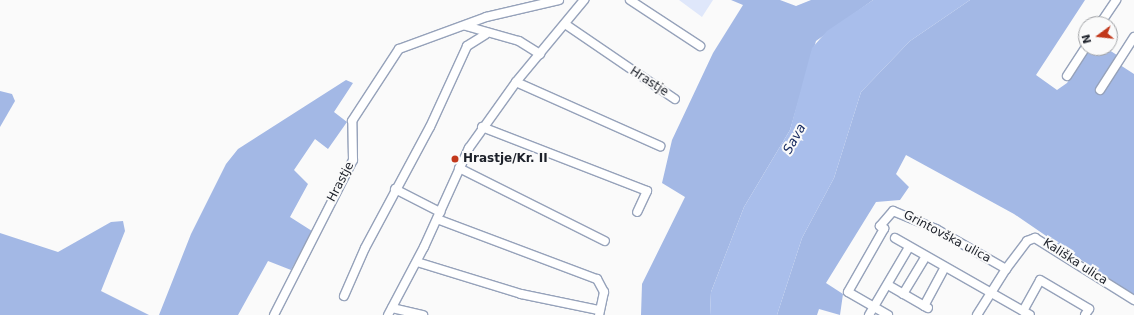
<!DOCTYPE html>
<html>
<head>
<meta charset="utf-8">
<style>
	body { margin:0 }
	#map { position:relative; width:1134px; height:315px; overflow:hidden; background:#fafafa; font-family:"DejaVu Sans",sans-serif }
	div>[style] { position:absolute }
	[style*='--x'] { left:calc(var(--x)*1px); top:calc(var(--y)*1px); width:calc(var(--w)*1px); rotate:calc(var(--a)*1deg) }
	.green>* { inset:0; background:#dfe7fa }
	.forest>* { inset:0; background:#a3b8e5 }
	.water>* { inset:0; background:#a9beeb }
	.roads { filter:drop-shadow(1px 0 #96a2ba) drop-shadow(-1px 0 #96a2ba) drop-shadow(0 1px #96a2ba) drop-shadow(0 -1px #96a2ba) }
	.minor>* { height:8px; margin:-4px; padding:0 4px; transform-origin:4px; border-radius:4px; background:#fff }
	.dots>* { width:11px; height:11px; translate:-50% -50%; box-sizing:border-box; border:2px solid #fafafa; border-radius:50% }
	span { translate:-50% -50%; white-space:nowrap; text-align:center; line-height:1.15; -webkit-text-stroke:4px #fafafa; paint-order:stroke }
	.street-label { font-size:12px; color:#1c2029 }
	.poi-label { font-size:12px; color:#1c2029; font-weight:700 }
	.left { translate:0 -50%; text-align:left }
	.water-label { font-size:13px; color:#182c61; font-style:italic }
	.north { position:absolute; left:1078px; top:16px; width:40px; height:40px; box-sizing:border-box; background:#fafafa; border:1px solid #a1a3a6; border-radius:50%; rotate:255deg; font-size:11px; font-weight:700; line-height:16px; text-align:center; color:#1c2029 }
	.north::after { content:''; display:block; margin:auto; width:14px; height:18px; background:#c2381b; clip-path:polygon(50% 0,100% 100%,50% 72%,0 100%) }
</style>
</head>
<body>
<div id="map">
	<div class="green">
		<i style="clip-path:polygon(679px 0,713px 0,702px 17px)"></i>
	</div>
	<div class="forest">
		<i style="clip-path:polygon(731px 0,780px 0,796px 6px,811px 0,873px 0,816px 41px,790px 130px,744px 207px,711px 292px,710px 315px,641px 315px,642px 284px,685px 197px,662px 183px,672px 140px,713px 53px,743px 5px)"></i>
		<i style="clip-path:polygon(970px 0,1085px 0,1036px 75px,1057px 90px,1067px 83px,1090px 48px,1106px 48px,1120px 57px,1117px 63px,1134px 74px,1134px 296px,1014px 214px,906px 155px,896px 174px,909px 187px,900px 200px,876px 202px,826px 283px,843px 294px,840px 315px,819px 309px,817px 315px,777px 315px,802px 238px,834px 178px,861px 92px,910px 41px)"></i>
		<i style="clip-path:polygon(346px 80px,353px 83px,334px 112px,347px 122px,328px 149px,315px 139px,294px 170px,308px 184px,290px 217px,312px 231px,291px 270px,268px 261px,238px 315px,159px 315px,191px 234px,226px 164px,238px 149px)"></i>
		<i style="clip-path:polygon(0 91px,12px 94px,15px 101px,0 127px)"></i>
		<i style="clip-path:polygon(123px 221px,125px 231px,101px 291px,149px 315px,0 315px,0 233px,58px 252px,111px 222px)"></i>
	</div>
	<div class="water">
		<i style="clip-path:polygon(873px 0,970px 0,910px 41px,861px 92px,834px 178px,802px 238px,777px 315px,710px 315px,711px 292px,744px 207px,790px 130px,812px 48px,827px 31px)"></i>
	</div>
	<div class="roads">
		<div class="minor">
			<i style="--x:630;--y:0;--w:84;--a:33.3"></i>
			<i style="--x:565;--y:24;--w:133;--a:34.3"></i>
			<i style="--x:1100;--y:24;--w:29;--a:-56"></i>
			<i style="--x:466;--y:26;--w:55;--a:15.8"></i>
			<i style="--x:519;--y:41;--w:25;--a:32"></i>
			<i style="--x:1067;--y:76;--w:35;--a:-57"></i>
			<i style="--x:516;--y:82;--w:158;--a:24"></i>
			<i style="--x:1100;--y:90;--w:63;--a:-57.3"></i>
			<i style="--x:482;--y:127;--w:177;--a:21.2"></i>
			<i style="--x:647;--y:191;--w:23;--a:115"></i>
			<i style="--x:459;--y:168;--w:163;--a:26.6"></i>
			<i style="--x:395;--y:189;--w:51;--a:27.1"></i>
			<i style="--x:437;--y:219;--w:171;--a:20.6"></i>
			<i style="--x:597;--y:279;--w:15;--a:62"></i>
			<i style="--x:604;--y:292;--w:24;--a:102"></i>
			<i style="--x:895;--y:238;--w:155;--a:29.7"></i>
			<i style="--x:417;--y:262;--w:109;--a:17.1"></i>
			<i style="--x:521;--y:294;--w:79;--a:11.7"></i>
			<i style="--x:888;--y:285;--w:46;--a:29.9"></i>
			<i style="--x:903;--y:294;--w:44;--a:-58.8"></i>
			<i style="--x:344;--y:296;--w:52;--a:-66.4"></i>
			<i style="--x:365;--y:248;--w:137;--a:-61.8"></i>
			<i style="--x:430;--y:127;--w:89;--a:-65.4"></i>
			<i style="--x:467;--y:46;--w:22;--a:-32"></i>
			<i style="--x:924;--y:306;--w:44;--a:-61.7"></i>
			<i style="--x:392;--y:308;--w:32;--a:13"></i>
			<i style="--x:1023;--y:311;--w:35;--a:-61"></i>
			<i style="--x:1040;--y:280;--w:57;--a:30.6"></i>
			<i style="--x:1089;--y:309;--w:7;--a:124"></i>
			<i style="--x:274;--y:315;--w:174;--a:-63"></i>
			<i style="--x:353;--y:160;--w:39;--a:-91"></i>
			<i style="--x:352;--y:121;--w:86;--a:-56.9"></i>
			<i style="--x:399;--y:49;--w:93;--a:-20.2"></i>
			<i style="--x:486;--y:17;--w:75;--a:-13.1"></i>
			<i style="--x:388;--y:315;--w:77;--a:-62.1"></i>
			<i style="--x:424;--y:247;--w:109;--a:-65.6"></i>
			<i style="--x:469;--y:148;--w:81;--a:-54.5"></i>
			<i style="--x:516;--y:82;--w:107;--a:-50.3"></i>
			<i style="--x:869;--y:315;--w:79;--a:-59.5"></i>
			<i style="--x:888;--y:315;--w:46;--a:-150.1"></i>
			<i style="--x:848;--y:292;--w:73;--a:-60.3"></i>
			<i style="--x:884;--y:229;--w:5;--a:-143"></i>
			<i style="--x:880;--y:226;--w:20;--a:-49"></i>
			<i style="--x:893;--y:211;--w:47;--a:22.7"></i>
			<i style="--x:936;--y:229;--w:81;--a:29.7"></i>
			<i style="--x:977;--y:315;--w:54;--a:-57.8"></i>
			<i style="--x:1006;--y:269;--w:35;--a:-53"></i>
			<i style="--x:1027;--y:241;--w:9;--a:-21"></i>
			<i style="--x:1035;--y:238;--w:117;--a:32.1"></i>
		</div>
	</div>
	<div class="dots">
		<i style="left:455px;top:159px;background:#c2381b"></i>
	</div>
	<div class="street-label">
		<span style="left:649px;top:82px;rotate:33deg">Hrastje</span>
		<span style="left:341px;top:182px;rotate:-62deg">Hrastje</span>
		<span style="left:947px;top:237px;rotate:28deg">Grintovška ulica</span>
		<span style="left:1075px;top:262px;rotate:33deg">Kališka ulica</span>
	</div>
	<div class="poi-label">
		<span class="left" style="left:463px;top:159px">Hrastje/Kr. II</span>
	</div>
	<div class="water-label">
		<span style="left:795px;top:139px;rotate:-61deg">Sava</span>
	</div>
	<div class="north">N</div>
</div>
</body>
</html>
